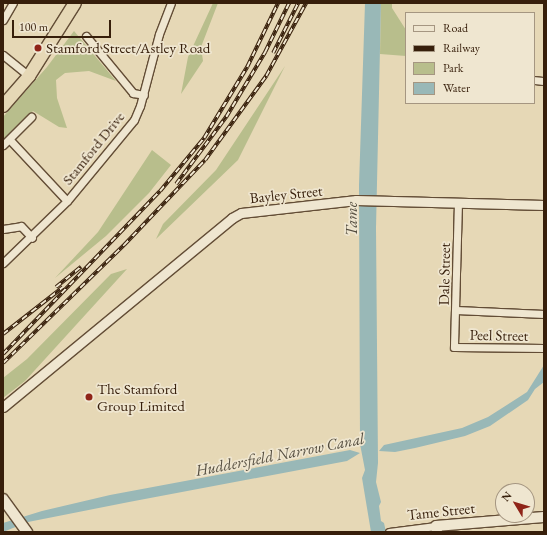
<!DOCTYPE html>
<html>
<head>
<meta charset="utf-8">
<style>
	body { margin:0 }
	#map { position:relative; width:547px; height:535px; overflow:hidden; background:#e6d8b6; font-family:"EB Garamond",serif }
	div>[style] { position:absolute }
	[style*='--x'] { left:calc(var(--x)*1px); top:calc(var(--y)*1px); width:calc(var(--w)*1px); rotate:calc(var(--a)*1deg) }
	.green>* { inset:0; background:#b8be8c }
	.water>* { inset:0; background:#99b8b7 }
	.roads { filter:drop-shadow(1px 0 #634d36) drop-shadow(-1px 0 #634d36) drop-shadow(0 1px #634d36) drop-shadow(0 -1px #634d36) }
	.minor>* { height:7px; margin:-3.5px; padding:0 3.5px; transform-origin:3.5px; border-radius:3.5px; background:#efe6d0 }
	.tertiary>* { height:9px; margin:-4.5px; padding:0 4.5px; transform-origin:4.5px; border-radius:4.5px; background:#efe6d0 }
	.secondary>* { height:10px; margin:-5px; padding:0 5px; transform-origin:5px; border-radius:5px; background:#efe6d0 }
	.trunk>* { height:12px; margin:-6px; padding:0 6px; transform-origin:6px; border-radius:6px; background:#e6d8b6 }
	.rail>* { height:3.5px; margin-top:-1.75px; transform-origin:0; background:repeating-linear-gradient(90deg,#efe6d0 0 6px,#371f0b 0 12px); box-sizing:border-box; border-block:1px solid #371f0b }
	.dots>* { width:11px; height:11px; translate:-50% -50%; box-sizing:border-box; border:2px solid #efe6d0; border-radius:50% }
	span { translate:-50% -50%; white-space:nowrap; text-align:center; line-height:1.15; -webkit-text-stroke:3.5px #efe6d0; paint-order:stroke }
	.poi-label { font-size:15px; color:#371f0b }
	.left { translate:0 -50%; text-align:left }
	.street-label { font-size:15px; color:#371f0b }
	.water-label { font-size:16px; color:#544d3f; font-style:italic }
	.frame { position:absolute; inset:0; border:4px solid #371f0b; pointer-events:none }
	.legend { position:absolute; left:405px; top:12px; width:130px; height:92px; box-sizing:border-box; background:#efe6d0; border:1px solid #a59681; margin:0; padding:5px 7px; list-style:none; font-size:12px; color:#371f0b }
	.legend li { display:flex; align-items:center; gap:8px; height:20px }
	.legend b { width:20px; border:1px solid #a59681 }
	.north { position:absolute; left:495px; top:483px; width:40px; height:40px; box-sizing:border-box; background:#efe6d0; border:1px solid #a59681; border-radius:50%; rotate:308deg; font-size:11px; font-weight:700; line-height:16px; text-align:center; color:#371f0b }
	.north::after { content:''; display:block; margin:auto; width:14px; height:18px; background:#8f2418; clip-path:polygon(50% 0,100% 100%,50% 72%,0 100%) }
	.scale { position:absolute; left:12px; top:20px; width:99px; height:18px; box-sizing:border-box; border:2px solid #371f0b; border-top:0; padding-left:5px; font-size:12px; line-height:14px; white-space:nowrap; color:#371f0b; -webkit-text-stroke:3px #efe6d0; paint-order:stroke }
</style>
</head>
<body>
<div id="map">
	<div class="green">
		<i style="clip-path:polygon(213px 3px,218px 3px,201px 47px,203px 61px,181px 94px,188px 57px)"></i>
		<i style="clip-path:polygon(381px 3px,392px 3px,392px 8px,406px 30px,406px 56px,380px 54px)"></i>
		<i style="clip-path:polygon(74px 31px,116px 81px,89px 71px,65px 73px,56px 80px,57px 98px,67px 128px,59px 127px,33px 111px,3px 141px,3px 117px,47px 67px)"></i>
		<i style="clip-path:polygon(285px 66px,238px 160px,156px 239px,163px 224px,216px 170px)"></i>
		<i style="clip-path:polygon(152px 150px,171px 165px,149px 193px,106px 236px,55px 278px,98px 232px)"></i>
		<i style="clip-path:polygon(127px 269px,25px 381px,3px 398px,3px 378px,27px 359px,111px 274px)"></i>
	</div>
	<div class="water">
		<i style="clip-path:polygon(365px 3px,381px 3px,376px 228px,378px 463px,376px 482px,381px 502px,379px 506px,381px 521px,384px 523px,386px 532px,371px 532px,362px 478px,365px 470px,360px 444px,359px 185px)"></i>
		<i style="clip-path:polygon(544px 365px,544px 382px,535px 389px,528px 400px,490px 426px,465px 436px,415px 448px,395px 452px,379px 451px,384px 445px,462px 428px,488px 417px,527px 392px)"></i>
		<i style="clip-path:polygon(350px 450px,360px 453px,347px 461px,129px 502px,28px 522px,3px 532px,3px 523px,42px 511px,110px 495px)"></i>
	</div>
	<div class="roads">
		<div class="minor">
			<i style="--x:3;--y:20;--w:20;--a:-60"></i>
			<i style="--x:86;--y:36;--w:74;--a:50.5"></i>
			<i style="--x:133;--y:93;--w:11;--a:10"></i>
			<i style="--x:3;--y:55;--w:33;--a:39"></i>
			<i style="--x:534;--y:80;--w:10;--a:6"></i>
			<i style="--x:10;--y:140;--w:83;--a:46.9"></i>
			<i style="--x:3;--y:145;--w:40;--a:-45"></i>
			<i style="--x:458;--y:202;--w:145;--a:91.6"></i>
			<i style="--x:454;--y:347;--w:90;--a:0.6"></i>
			<i style="--x:3;--y:229;--w:18;--a:-9"></i>
			<i style="--x:21;--y:226;--w:16;--a:47"></i>
			<i style="--x:3;--y:263;--w:89;--a:-44.1"></i>
			<i style="--x:67;--y:201;--w:105;--a:-50.4"></i>
			<i style="--x:134;--y:120;--w:15;--a:-67"></i>
			<i style="--x:140;--y:106;--w:74;--a:-75.2"></i>
			<i style="--x:159;--y:34;--w:33;--a:-69"></i>
			<i style="--x:456;--y:310;--w:88;--a:2.6"></i>
			<i style="--x:389;--y:532;--w:47;--a:-7.3"></i>
		</div>
		<div class="tertiary">
			<i style="--x:3;--y:407;--w:297;--a:-39.5"></i>
			<i style="--x:232;--y:218;--w:10;--a:-29"></i>
			<i style="--x:241;--y:213;--w:116;--a:-6.4"></i>
			<i style="--x:356;--y:200;--w:188;--a:1.5"></i>
		</div>
		<div class="secondary">
			<i style="--x:3;--y:499;--w:41;--a:54"></i>
			<i style="--x:437;--y:532;--w:6;--a:-99"></i>
			<i style="--x:436;--y:526;--w:108;--a:-4.8"></i>
		</div>
		<div class="trunk">
			<i style="--x:3;--y:106;--w:40;--a:-49"></i>
			<i style="--x:29;--y:76;--w:86;--a:-57.8"></i>
		</div>
	</div>
	<div class="rail">
		<i style="--x:273;--y:53;--w:56;--a:-63.4"></i>
		<i style="--x:176;--y:184;--w:84;--a:-53.3"></i>
		<i style="--x:226;--y:117;--w:76;--a:-59"></i>
		<i style="--x:265;--y:52;--w:55;--a:-63.9"></i>
		<i style="--x:56;--y:287;--w:32;--a:-39"></i>
		<i style="--x:3;--y:334;--w:76;--a:-38.1"></i>
		<i style="--x:3;--y:354;--w:226;--a:-46.1"></i>
		<i style="--x:160;--y:191;--w:69;--a:-50.3"></i>
		<i style="--x:204;--y:138;--w:83;--a:-58.8"></i>
		<i style="--x:247;--y:67;--w:71;--a:-64.2"></i>
		<i style="--x:3;--y:363;--w:169;--a:-44.3"></i>
		<i style="--x:124;--y:245;--w:117;--a:-46.4"></i>
		<i style="--x:205;--y:160;--w:104;--a:-54"></i>
		<i style="--x:266;--y:76;--w:83;--a:-61.3"></i>
	</div>
	<div class="dots">
		<i style="left:38px;top:48px;background:#8f2418"></i>
		<i style="left:89px;top:397px;background:#8f2418"></i>
	</div>
	<div class="poi-label">
		<span class="left" style="left:46px;top:48px">Stamford Street/Astley Road</span>
		<span class="left" style="left:97px;top:397px">The Stamford<br>Group Limited</span>
	</div>
	<div class="street-label">
		<span style="left:93px;top:148px;rotate:-51deg">Stamford Drive</span>
		<span style="left:286px;top:194px;rotate:-6deg">Bayley Street</span>
		<span style="left:444px;top:274px;rotate:-89deg">Dale Street</span>
		<span style="left:499px;top:335px;rotate:1deg">Peel Street</span>
		<span style="left:441px;top:511px;rotate:-6deg">Tame Street</span>
	</div>
	<div class="water-label">
		<span style="left:352px;top:219px;rotate:-90deg">Tame</span>
		<span style="left:280px;top:455px;rotate:-11deg">Huddersfield Narrow Canal</span>
	</div>
	<div class="frame"></div>
	<ul class="legend">
	<li><b style="height:5px;background:#efe6d0"></b>Road</li>
	<li><b style="height:5px;background:#371f0b"></b>Railway</li>
	<li><b style="height:11px;background:#b8be8c"></b>Park</li>
	<li><b style="height:11px;background:#99b8b7"></b>Water</li>
	</ul>
	<div class="north">N</div>
	<div class="scale">100 m</div>
</div>
</body>
</html>
